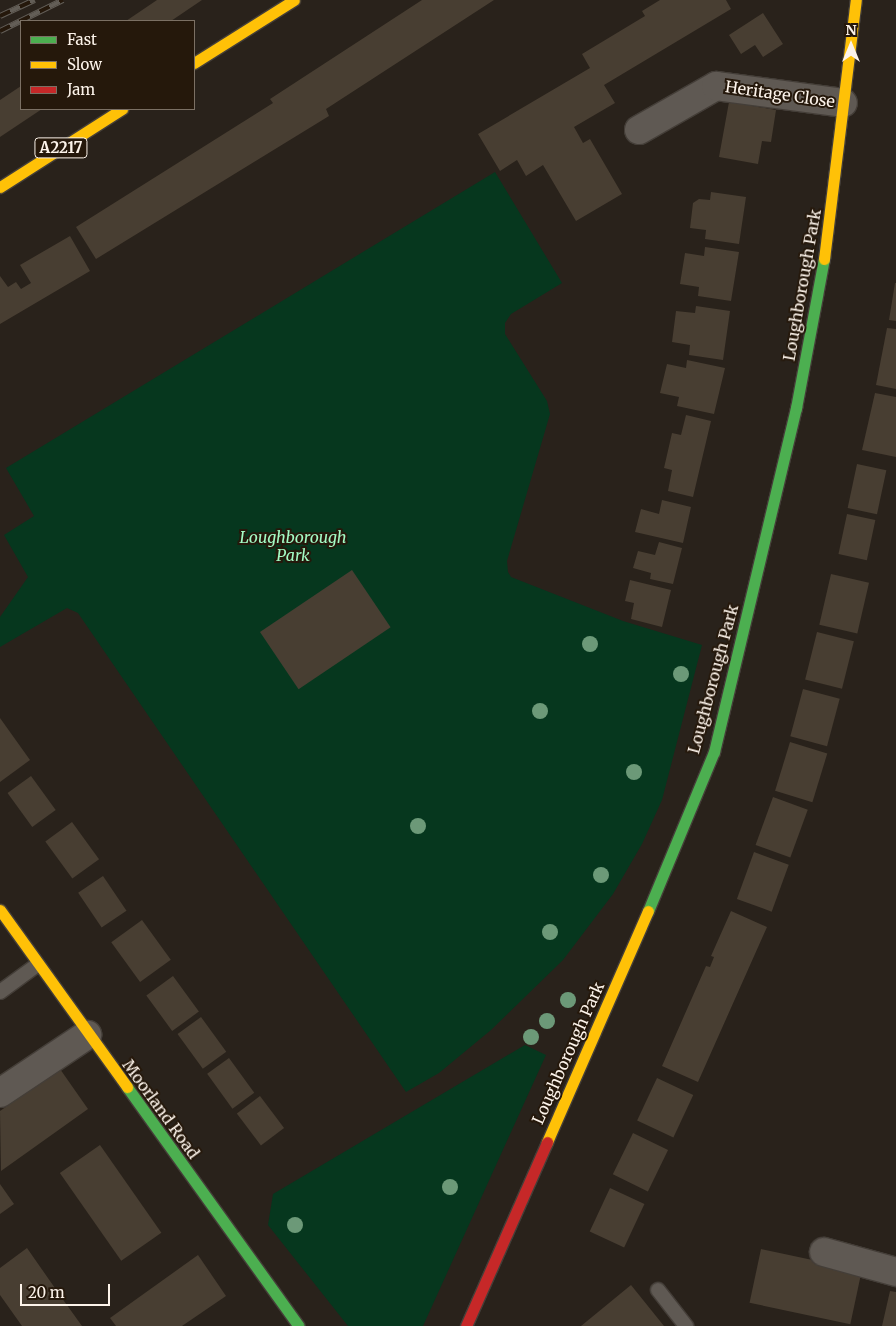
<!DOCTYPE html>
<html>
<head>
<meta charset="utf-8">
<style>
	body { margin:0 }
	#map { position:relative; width:896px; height:1326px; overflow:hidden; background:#29221b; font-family:Merriweather,serif }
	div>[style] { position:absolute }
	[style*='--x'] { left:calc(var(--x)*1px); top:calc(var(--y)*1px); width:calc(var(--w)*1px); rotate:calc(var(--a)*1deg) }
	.green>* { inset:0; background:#06371e }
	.building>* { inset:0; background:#483e32; transform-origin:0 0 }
	.roads { filter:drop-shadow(1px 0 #443e38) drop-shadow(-1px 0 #443e38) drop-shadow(0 1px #443e38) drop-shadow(0 -1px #443e38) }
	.lane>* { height:14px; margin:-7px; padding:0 7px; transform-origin:7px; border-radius:7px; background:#5f5953 }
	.street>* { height:28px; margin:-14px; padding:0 14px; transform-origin:14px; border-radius:14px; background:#5f5953 }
	.fast>* { height:11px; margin:-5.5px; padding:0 5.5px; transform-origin:5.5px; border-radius:5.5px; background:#4caf50 }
	.slow>* { height:11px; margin:-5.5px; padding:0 5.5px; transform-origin:5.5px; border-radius:5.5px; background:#ffc107 }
	.jam>* { height:11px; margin:-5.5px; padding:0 5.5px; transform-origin:5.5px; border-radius:5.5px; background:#c62828 }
	.rail>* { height:5.5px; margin-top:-2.75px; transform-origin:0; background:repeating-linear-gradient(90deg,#25180b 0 11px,#635e57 0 22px); box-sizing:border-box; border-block:1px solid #635e57 }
	.trees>* { width:16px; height:16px; margin:-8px; border-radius:50%; background:#6c9978 }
	span { translate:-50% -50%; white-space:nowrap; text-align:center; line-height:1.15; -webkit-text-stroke:4px #25180b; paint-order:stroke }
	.shield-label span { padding:1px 4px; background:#25180b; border:1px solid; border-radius:4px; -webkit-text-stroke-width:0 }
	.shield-label { font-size:15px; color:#fcf3ea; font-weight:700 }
	.street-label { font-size:16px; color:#fcf3ea }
	.park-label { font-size:16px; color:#a3fbc5; font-style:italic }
	.legend { position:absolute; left:20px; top:20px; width:175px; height:90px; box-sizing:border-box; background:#25180b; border:1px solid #7b7064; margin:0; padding:6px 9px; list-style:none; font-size:15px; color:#fcf3ea }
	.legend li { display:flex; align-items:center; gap:10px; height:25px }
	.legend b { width:25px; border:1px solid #7b7064 }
	.north { position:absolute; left:826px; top:20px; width:50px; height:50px; -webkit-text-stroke:4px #25180b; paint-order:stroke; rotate:0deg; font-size:14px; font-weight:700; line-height:20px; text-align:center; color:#fcf3ea }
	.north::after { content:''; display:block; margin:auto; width:18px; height:22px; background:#fcf3ea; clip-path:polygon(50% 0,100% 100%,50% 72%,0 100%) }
	.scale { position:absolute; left:20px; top:1284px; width:90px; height:22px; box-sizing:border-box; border:2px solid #fcf3ea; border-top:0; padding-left:6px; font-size:15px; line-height:18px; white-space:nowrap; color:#fcf3ea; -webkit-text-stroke:4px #25180b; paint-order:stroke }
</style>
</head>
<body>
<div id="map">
	<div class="green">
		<i style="clip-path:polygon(495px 172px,562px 283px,511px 314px,505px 323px,505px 334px,547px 401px,550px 414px,507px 561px,508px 572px,511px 577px,623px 621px,702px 645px,662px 800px,642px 844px,613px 894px,563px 960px,491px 1030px,439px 1073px,406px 1092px,78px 613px,67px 608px,0 647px,0 617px,28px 577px,4px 535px,34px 516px,6px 468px)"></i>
		<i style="clip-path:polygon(525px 1045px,546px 1055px,423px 1326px,348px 1326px,268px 1225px,273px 1194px)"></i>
	</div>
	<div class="building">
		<i style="clip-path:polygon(157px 0,202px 0,171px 21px,126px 21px)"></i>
		<i style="clip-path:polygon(422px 0,494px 0,326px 109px,329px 116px,96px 259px,76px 227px,273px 103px,270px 99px)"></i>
		<i style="clip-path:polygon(660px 0,726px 0,731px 9px,604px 85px,615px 103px,574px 127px,583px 143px,590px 139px,622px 194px,576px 221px,543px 165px,526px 176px,517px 160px,500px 171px,478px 134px,590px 68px,582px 54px,645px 16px,642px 11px)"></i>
		<i style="clip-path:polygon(763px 13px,783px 44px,763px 57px,755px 45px,741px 54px,729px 35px)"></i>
		<i style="clip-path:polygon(21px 86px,21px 109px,42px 109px,0 137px,0 100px)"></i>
		<i style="clip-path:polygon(729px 102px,776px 110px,771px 142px,762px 141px,758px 164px,719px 157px)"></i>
		<i style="clip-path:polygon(711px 192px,746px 197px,739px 244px,705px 239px,706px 230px,690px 228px,693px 203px,699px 199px,710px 200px)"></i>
		<i style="clip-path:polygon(70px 236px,90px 271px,0 324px,0 276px,8px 287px,16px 282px,21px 289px,31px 283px,20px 265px)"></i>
		<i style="clip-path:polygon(705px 247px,739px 252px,731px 301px,698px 296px,699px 287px,680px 284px,685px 253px,704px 256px)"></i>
		<i style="clip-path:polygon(895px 283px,896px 283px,896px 321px,889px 320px)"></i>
		<i style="clip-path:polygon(696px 306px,730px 311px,723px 360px,689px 355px,690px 345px,672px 342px,676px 311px,695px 313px)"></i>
		<i style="clip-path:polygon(887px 328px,896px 329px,896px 389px,876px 385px)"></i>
		<i style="clip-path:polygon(687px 360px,725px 368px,714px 414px,677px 406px,679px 397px,660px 393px,667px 364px,686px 368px)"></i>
		<i style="clip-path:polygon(875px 393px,896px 397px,896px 457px,862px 450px)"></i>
		<i style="clip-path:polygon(686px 415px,711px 421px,693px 497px,668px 491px,672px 470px,664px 468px,672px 433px,681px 435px)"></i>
		<i style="left:857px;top:464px;width:30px;height:45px;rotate:12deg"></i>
		<i style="clip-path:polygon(662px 500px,691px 507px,683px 543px,635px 532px,641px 509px,659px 514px)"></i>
		<i style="left:847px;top:514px;width:29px;height:41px;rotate:12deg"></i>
		<i style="clip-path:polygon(659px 542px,682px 548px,673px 584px,650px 579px,651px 573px,633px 568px,638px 551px,655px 555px)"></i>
		<i style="left:352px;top:570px;width:69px;height:111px;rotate:56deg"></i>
		<i style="left:831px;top:574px;width:39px;height:52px;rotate:13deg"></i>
		<i style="clip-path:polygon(630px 580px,671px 590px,662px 627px,631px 619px,634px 603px,625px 601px)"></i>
		<i style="left:817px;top:632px;width:38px;height:49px;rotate:14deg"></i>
		<i style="left:803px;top:689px;width:38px;height:49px;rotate:15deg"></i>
		<i style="clip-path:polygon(0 718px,30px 760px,0 782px)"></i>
		<i style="left:790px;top:742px;width:39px;height:51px;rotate:17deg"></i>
		<i style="left:31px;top:776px;width:42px;height:29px;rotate:54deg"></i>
		<i style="left:773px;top:797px;width:37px;height:51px;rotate:20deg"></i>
		<i style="left:72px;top:822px;width:46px;height:33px;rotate:54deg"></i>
		<i style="left:754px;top:852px;width:37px;height:50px;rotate:20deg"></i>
		<i style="left:103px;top:876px;width:42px;height:30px;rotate:56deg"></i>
		<i style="clip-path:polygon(731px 911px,767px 927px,698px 1082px,662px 1066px,706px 966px,710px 967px,714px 957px,711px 956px)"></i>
		<i style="left:142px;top:920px;width:49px;height:38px;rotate:54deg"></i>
		<i style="left:173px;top:976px;width:44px;height:33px;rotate:54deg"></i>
		<i style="left:201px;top:1017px;width:43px;height:29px;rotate:54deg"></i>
		<i style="left:229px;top:1058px;width:43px;height:27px;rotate:54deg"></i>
		<i style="clip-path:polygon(60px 1069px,88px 1109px,1px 1171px,0 1111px)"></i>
		<i style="left:657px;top:1078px;width:40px;height:47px;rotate:25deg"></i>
		<i style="left:260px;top:1096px;width:40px;height:29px;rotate:53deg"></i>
		<i style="left:633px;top:1133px;width:39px;height:46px;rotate:26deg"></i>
		<i style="left:100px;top:1145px;width:107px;height:49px;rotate:55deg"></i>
		<i style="clip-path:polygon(0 1184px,14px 1204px,0 1214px)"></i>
		<i style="left:610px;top:1188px;width:38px;height:48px;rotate:25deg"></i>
		<i style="clip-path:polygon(27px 1248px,64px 1301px,82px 1326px,22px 1326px,0 1295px,0 1268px)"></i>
		<i style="left:761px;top:1249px;width:103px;height:55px;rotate:12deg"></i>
		<i style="clip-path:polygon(198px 1255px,226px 1296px,182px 1326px,116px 1326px,110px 1318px)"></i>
		<i style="clip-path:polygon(631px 1285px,664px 1326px,581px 1326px)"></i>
		<i style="clip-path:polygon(890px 1291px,896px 1292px,896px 1326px,882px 1326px)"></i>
	</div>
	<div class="roads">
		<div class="lane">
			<i style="--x:0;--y:992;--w:46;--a:-36.1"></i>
			<i style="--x:658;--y:1290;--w:46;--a:52.1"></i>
		</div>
		<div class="street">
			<i style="--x:639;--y:130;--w:89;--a:-29.7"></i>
			<i style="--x:716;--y:86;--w:128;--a:7.6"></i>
			<i style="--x:0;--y:1093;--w:105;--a:-33.7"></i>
			<i style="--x:824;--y:1252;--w:75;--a:15.5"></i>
		</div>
		<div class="fast">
			<i style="--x:648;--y:911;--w:172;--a:-67.5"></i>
			<i style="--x:714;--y:752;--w:354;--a:-76.6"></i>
			<i style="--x:796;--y:408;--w:152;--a:-79.4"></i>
			<i style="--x:127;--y:1087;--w:294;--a:54.3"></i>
		</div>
		<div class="slow">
			<i style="--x:194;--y:63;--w:118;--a:-32.2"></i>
			<i style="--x:0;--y:187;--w:145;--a:-32.6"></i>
			<i style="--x:824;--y:259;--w:261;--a:-83"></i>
			<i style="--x:0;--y:910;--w:218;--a:54.3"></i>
			<i style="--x:547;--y:1142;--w:252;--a:-66.4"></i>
		</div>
		<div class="jam">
			<i style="--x:466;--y:1326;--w:201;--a:-66.2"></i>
		</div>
	</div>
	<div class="rail">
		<i style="--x:0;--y:16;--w:38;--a:-25"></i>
		<i style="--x:0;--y:31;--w:70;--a:-26.2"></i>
	</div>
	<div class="trees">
		<i style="left:590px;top:644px"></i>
		<i style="left:681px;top:674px"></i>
		<i style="left:540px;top:711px"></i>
		<i style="left:634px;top:772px"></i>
		<i style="left:418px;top:826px"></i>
		<i style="left:601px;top:875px"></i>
		<i style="left:550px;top:932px"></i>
		<i style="left:568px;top:1000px"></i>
		<i style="left:547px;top:1021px"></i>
		<i style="left:531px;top:1037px"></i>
		<i style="left:450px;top:1187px"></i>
		<i style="left:295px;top:1225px"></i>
	</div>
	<div class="shield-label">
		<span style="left:61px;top:148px">A2217</span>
	</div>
	<div class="street-label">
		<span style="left:780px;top:94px;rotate:8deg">Heritage Close</span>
		<span style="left:802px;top:285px;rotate:-80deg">Loughborough Park</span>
		<span style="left:713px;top:679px;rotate:-75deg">Loughborough Park</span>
		<span style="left:568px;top:1053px;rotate:-66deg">Loughborough Park</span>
		<span style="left:161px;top:1109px;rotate:54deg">Moorland Road</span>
	</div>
	<div class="park-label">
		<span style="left:293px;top:546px">Loughborough<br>Park</span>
	</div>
	<ul class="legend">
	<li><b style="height:6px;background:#4caf50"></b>Fast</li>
	<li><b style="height:6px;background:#ffc107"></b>Slow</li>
	<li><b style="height:6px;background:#c62828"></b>Jam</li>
	</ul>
	<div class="north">N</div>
	<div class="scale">20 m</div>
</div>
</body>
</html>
